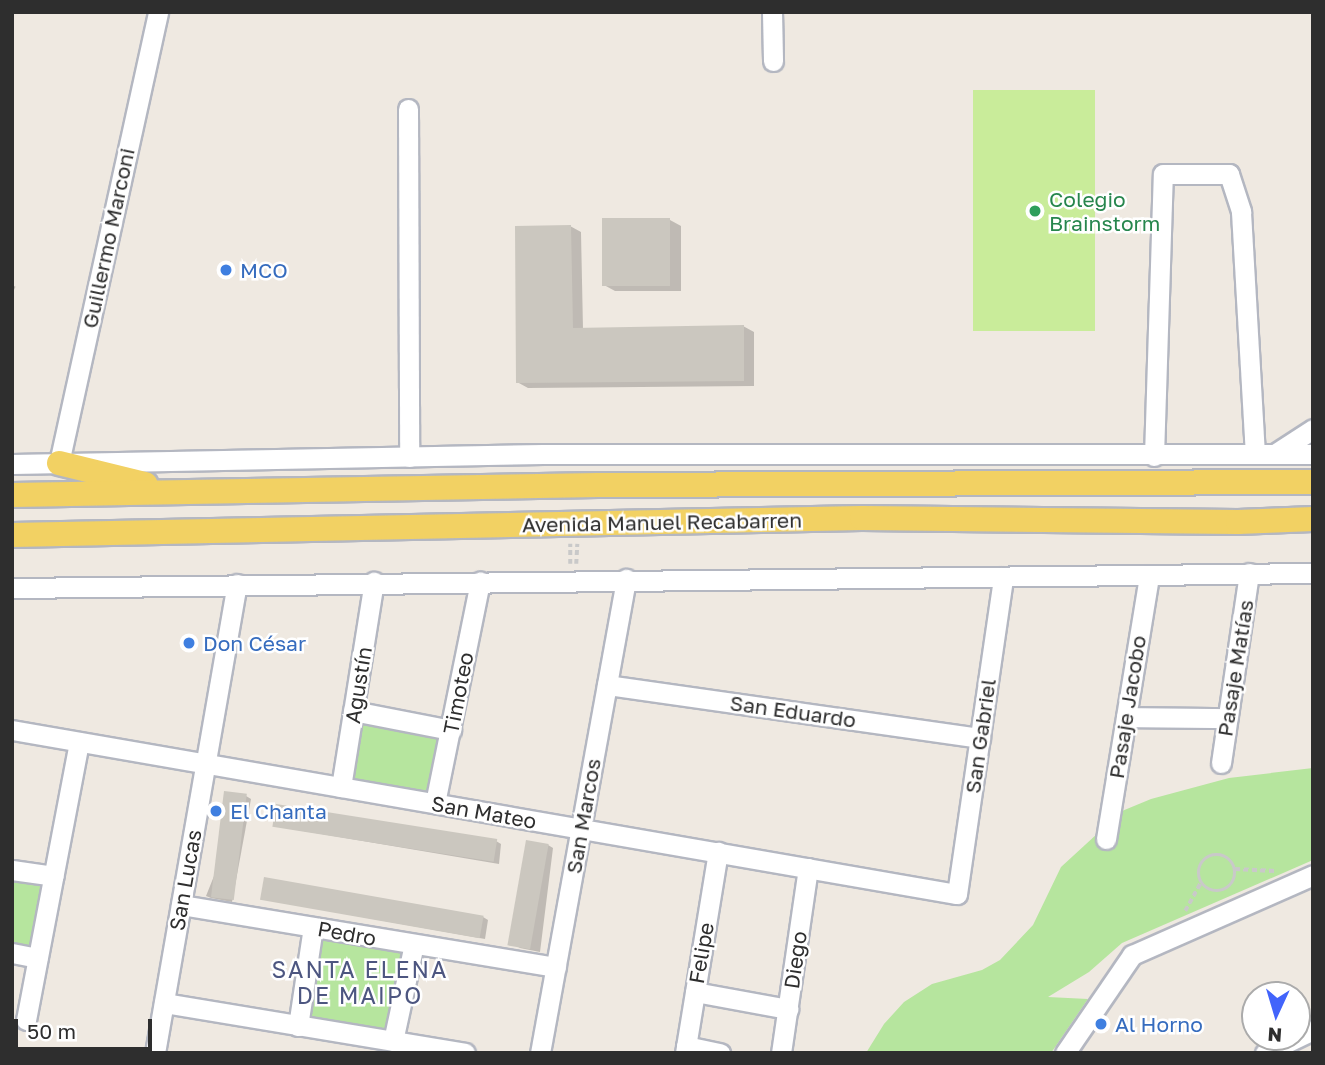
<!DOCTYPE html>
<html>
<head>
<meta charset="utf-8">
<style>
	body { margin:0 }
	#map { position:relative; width:1325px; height:1065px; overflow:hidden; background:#efe9e1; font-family:"Golos Text",sans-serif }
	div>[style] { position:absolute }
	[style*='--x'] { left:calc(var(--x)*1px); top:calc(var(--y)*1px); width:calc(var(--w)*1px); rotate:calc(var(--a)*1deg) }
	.green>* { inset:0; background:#b6e59e; transform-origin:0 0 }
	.pitch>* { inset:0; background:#c9ec9a; transform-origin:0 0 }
	.shadow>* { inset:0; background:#0003; transform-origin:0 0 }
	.building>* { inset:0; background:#cbc7bf; transform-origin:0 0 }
	.path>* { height:3.5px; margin-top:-1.75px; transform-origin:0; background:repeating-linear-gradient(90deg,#c9c9c9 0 5px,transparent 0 8.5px) }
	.path>.ring { margin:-1.75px; padding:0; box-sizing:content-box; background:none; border:3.5px solid #c9c9c9; border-radius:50% }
	.roads { filter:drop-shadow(2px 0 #b4b7c1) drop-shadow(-2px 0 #b4b7c1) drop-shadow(0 2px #b4b7c1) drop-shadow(0 -2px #b4b7c1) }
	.minor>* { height:19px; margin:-9.5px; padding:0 9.5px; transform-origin:9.5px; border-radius:9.5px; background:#fff }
	.major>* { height:24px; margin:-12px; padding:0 12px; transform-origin:12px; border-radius:12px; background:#f2d163 }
	.dots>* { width:19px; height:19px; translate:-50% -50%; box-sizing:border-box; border:4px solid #fff; border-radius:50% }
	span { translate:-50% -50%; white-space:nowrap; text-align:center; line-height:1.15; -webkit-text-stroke:5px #fff; paint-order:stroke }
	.leisure-label { font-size:21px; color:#27864d }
	.left { translate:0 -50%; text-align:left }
	.street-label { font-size:21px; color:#2e2e2e }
	.shop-label { font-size:21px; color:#366cbe }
	.neighbourhood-label { font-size:23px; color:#4d5680; letter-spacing:2px }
	.frame { position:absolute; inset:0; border:14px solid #2e2e2e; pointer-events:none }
	.north { position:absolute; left:1241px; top:981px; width:70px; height:70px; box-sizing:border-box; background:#fff; border:2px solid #ababab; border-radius:50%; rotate:184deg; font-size:19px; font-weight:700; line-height:28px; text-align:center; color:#2e2e2e }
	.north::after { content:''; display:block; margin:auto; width:24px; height:32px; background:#4264fb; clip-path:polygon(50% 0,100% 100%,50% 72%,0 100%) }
	.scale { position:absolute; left:14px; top:1019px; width:138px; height:32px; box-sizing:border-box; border:4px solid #2e2e2e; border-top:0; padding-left:9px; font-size:21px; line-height:24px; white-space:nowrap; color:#2e2e2e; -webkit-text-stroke:5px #fff; paint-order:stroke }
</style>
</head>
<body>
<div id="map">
	<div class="green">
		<i style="left:363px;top:722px;width:78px;height:57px;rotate:13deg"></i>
		<i style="clip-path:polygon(1313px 768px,1313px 860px,1122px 943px,1089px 972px,1048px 997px,1088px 999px,1051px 1053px,866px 1053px,884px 1024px,904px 1002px,932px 984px,982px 970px,1000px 960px,1033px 925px,1061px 867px,1122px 811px,1151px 799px,1229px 778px)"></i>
		<i style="clip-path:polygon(12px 877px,46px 882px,32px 950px,12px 946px)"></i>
		<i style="left:313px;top:929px;width:99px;height:94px;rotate:9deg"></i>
	</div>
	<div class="pitch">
		<i style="left:1095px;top:90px;width:241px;height:122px;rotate:90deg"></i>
	</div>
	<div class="shadow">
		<i style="clip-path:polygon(670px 220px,681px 226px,681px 291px,615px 291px,604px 285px)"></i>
		<i style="clip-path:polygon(570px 226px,581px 232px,583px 329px,743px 326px,754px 332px,754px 386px,528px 388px,517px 382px)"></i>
		<i style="left:12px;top:285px;width:4px;height:29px;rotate:27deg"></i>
		<i style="clip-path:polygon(246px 796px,251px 799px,232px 902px,211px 898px,206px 896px)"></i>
		<i style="clip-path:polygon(274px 826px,496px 841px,501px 844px,499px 864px)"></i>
		<i style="clip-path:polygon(548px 845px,553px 848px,540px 952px,520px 948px,515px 945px)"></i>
		<i style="clip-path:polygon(262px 899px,483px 917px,488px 920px,485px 939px)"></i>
	</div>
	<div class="building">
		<i style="left:602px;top:218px;width:68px;height:68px"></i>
		<i style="clip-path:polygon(571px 225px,573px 328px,744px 325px,744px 381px,516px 383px,515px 226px)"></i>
		<i style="left:224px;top:791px;width:23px;height:107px;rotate:7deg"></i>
		<i style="left:276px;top:804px;width:224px;height:23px;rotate:9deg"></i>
		<i style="left:526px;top:840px;width:23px;height:107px;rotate:10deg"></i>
		<i style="left:264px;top:877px;width:223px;height:23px;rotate:10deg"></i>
	</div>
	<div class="path">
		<i style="--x:570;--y:564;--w:20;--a:-90"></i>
		<i style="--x:576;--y:564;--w:20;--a:-87"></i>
		<i class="ring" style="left:1199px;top:855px;width:32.5px;height:32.5px"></i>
		<i style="--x:1235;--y:869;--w:40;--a:2.9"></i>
		<i style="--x:1185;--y:911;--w:33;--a:-61"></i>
	</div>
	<div class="roads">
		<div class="minor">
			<i style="--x:772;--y:12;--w:49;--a:88.8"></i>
			<i style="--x:408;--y:109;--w:348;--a:89.8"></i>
			<i style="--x:1276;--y:453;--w:44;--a:-33"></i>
			<i style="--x:1154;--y:456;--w:282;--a:-88.2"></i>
			<i style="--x:1163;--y:174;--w:66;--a:0"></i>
			<i style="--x:1229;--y:174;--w:40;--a:72"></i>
			<i style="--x:1241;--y:212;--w:242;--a:86.7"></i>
			<i style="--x:59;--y:463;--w:462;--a:-77.6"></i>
			<i style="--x:12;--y:464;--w:531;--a:-1.08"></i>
			<i style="--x:543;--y:454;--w:770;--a:0"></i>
			<i style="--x:12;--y:588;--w:1301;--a:-0.66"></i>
			<i style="--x:607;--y:685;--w:377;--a:8.1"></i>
			<i style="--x:353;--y:711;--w:100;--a:11"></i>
			<i style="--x:1126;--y:717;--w:101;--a:0.6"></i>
			<i style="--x:12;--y:730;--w:959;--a:9.85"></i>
			<i style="--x:957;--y:894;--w:320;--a:-81.7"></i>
			<i style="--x:1221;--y:763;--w:192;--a:-81.6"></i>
			<i style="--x:341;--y:787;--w:208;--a:-80.9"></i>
			<i style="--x:435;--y:803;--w:226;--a:-78.5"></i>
			<i style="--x:1106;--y:839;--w:267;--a:-80.7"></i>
			<i style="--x:12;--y:870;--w:42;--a:8.1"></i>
			<i style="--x:181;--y:905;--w:380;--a:9.4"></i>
			<i style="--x:12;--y:953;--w:26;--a:11"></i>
			<i style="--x:695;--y:992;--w:95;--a:10.4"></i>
			<i style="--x:164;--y:1003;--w:305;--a:9.4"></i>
			<i style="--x:26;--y:1020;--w:283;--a:-79.2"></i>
			<i style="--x:298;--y:1026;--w:100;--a:-81.4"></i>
			<i style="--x:393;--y:1041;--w:99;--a:-77.8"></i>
			<i style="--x:686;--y:1046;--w:35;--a:12"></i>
			<i style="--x:155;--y:1053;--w:476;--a:-80.1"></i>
			<i style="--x:540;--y:1053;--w:482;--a:-79.7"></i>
			<i style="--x:685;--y:1053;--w:204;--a:-80.7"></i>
			<i style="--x:781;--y:1053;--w:187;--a:-81.7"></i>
			<i style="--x:1065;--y:1053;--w:119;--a:-55.6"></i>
			<i style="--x:1132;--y:955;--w:198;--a:-23.8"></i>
			<i style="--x:1265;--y:1053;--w:53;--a:-25.6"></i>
		</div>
		<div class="major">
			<i style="--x:59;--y:463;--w:89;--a:13.7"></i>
			<i style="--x:12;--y:495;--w:586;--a:-0.98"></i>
			<i style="--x:598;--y:485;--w:715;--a:-0.24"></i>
			<i style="--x:12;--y:535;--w:850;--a:-1.15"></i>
			<i style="--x:862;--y:518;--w:376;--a:0.6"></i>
			<i style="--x:1238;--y:522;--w:75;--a:-2.3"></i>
		</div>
	</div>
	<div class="dots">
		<i style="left:1035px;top:211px;background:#2e9e5b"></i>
		<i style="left:226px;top:270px;background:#3f7fe0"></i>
		<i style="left:189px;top:643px;background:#3f7fe0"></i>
		<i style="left:216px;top:811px;background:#3f7fe0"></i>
		<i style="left:1101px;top:1024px;background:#3f7fe0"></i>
	</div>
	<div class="leisure-label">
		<span class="left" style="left:1049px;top:211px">Colegio<br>Brainstorm</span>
	</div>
	<div class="street-label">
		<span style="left:108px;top:238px;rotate:-78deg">Guillermo Marconi</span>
		<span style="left:662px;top:522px;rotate:-1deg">Avenida Manuel Recabarren</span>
		<span style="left:1235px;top:668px;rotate:-81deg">Pasaje Matías</span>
		<span style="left:358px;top:685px;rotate:-81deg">Agustín</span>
		<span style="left:458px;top:693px;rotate:-79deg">Timoteo</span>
		<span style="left:1127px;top:707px;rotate:-81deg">Pasaje Jacobo</span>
		<span style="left:793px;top:711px;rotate:8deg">San Eduardo</span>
		<span style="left:980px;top:736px;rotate:-82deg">San Gabriel</span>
		<span style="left:484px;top:812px;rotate:10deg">San Mateo</span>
		<span style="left:583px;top:816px;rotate:-80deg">San Marcos</span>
		<span style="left:185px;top:880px;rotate:-80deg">San Lucas</span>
		<span style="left:347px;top:933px;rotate:10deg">Pedro</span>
		<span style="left:701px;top:953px;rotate:-80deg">Felipe</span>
		<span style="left:795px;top:960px;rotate:-82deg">Diego</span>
	</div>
	<div class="shop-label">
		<span class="left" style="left:240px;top:270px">MCO</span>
		<span class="left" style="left:203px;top:643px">Don César</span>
		<span class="left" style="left:230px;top:811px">El Chanta</span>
		<span class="left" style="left:1115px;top:1024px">Al Horno</span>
	</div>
	<div class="neighbourhood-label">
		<span style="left:360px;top:982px">SANTA ELENA<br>DE MAIPO</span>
	</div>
	<div class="frame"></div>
	<div class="north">N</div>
	<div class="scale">50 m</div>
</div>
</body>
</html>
